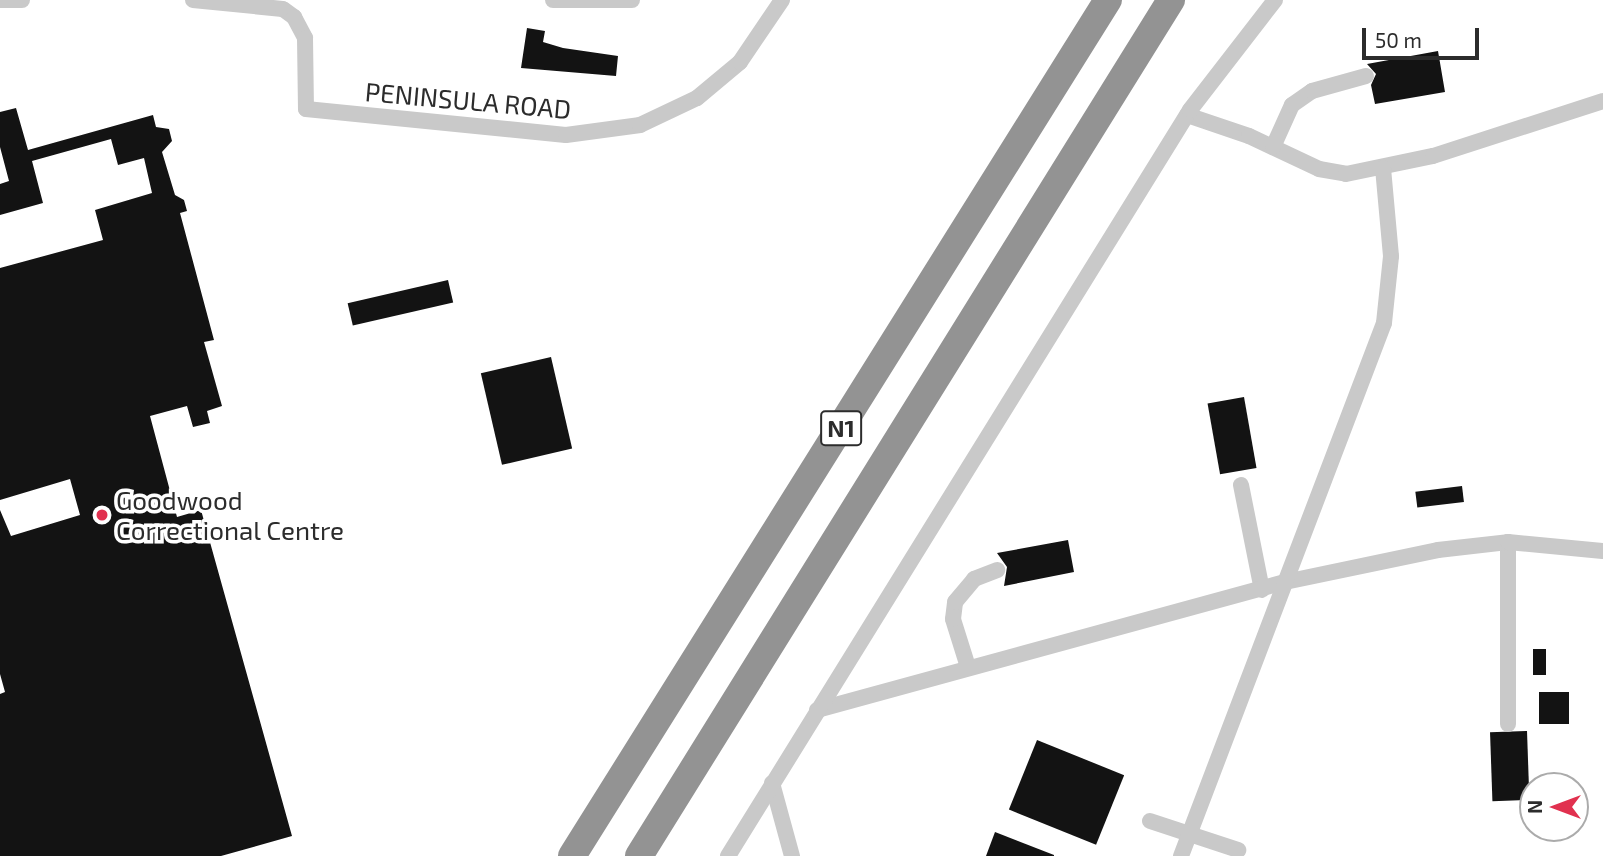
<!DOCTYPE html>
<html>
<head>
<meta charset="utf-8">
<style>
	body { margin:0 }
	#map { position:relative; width:1603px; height:856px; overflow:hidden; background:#fff; font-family:"Exo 2",sans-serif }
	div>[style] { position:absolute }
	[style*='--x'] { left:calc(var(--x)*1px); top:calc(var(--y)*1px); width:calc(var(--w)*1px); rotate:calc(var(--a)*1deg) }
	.building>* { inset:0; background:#131313; transform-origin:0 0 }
	.minor>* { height:16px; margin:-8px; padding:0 8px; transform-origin:8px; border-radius:8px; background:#c9c9c9 }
	.motorway>* { height:28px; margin:-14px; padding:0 14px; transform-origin:14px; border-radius:14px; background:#939393 }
	.dots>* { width:19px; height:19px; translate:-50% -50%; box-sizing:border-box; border:4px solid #fff; border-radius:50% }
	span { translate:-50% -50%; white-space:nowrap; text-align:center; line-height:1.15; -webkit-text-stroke:7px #fff; paint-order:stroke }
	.shield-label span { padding:2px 5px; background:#fff; border:2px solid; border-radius:5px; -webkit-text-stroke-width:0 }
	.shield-label { font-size:24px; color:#2c2c2c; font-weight:700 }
	.street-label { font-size:26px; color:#2c2c2c }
	.poi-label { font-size:26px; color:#2c2c2c }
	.left { translate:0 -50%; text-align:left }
	.north { position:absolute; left:1519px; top:772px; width:70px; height:70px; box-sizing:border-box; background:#fff; border:2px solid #ababab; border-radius:50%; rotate:270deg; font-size:19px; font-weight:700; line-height:28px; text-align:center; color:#2c2c2c }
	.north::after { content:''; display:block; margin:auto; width:24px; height:32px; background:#e1314f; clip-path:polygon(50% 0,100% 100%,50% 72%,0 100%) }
	.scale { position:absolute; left:1362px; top:28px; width:117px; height:32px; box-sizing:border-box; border:4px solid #2c2c2c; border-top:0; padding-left:9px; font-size:21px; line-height:24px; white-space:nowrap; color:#2c2c2c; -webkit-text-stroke:5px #fff; paint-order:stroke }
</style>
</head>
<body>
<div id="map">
	<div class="building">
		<i style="clip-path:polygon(527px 28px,545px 31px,543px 42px,563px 48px,618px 56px,616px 76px,521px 68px)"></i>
		<i style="clip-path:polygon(1438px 51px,1445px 92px,1375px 104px,1371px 85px,1376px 74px,1367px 64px)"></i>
		<i style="clip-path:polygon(16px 108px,28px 150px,153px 115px,156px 127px,169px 129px,172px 141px,162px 152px,175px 195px,184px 200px,187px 211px,180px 213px,214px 340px,204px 342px,222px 406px,207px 411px,210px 423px,193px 427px,187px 406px,150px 416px,177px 517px,201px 510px,292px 836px,221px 856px,0 856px,0 694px,5px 692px,0 674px,0 510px,11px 536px,80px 515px,70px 479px,0 500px,0 268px,103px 240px,95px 210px,152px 193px,144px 158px,118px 165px,111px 139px,32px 161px,43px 203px,0 215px,0 184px,9px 181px,0 147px,0 112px)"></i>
		<i style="left:448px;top:280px;width:23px;height:103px;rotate:77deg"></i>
		<i style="left:551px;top:357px;width:94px;height:72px;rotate:77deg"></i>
		<i style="left:1244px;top:397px;width:72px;height:37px;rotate:80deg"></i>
		<i style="left:1462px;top:486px;width:16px;height:47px;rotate:83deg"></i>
		<i style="clip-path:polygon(1068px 540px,1074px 572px,1004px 586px,1007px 567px,997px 553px)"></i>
		<i style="left:1546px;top:649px;width:26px;height:13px;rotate:90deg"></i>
		<i style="left:1539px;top:692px;width:30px;height:32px"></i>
		<i style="left:1527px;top:731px;width:69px;height:37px;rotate:88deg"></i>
		<i style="left:1037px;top:740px;width:94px;height:75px;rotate:22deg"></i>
		<i style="clip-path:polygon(995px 832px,1054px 855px,1054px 856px,986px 856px)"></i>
	</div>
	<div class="minor">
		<i style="--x:0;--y:0;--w:22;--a:0"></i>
		<i style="--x:193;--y:0;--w:90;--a:5.7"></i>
		<i style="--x:283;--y:9;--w:14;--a:36"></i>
		<i style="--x:294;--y:17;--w:24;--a:62"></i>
		<i style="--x:305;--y:38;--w:71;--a:89.2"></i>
		<i style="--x:306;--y:109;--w:261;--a:5.7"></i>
		<i style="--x:566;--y:135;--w:75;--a:-7.7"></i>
		<i style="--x:640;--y:125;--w:63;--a:-25.3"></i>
		<i style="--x:697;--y:98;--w:56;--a:-39.9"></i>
		<i style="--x:740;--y:62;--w:75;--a:-55.9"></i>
		<i style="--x:553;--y:0;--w:79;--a:0"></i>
		<i style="--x:1187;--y:115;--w:65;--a:18.7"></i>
		<i style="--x:1249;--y:136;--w:77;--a:25.2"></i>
		<i style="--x:1319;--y:169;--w:27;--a:10"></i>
		<i style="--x:1346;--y:174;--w:89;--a:-11.7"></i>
		<i style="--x:1433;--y:156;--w:179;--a:-17.9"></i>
		<i style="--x:1273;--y:147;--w:46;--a:-65.7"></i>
		<i style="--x:1292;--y:105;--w:24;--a:-35"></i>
		<i style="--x:1312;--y:91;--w:56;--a:-15.5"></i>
		<i style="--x:1241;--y:485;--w:107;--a:78.7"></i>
		<i style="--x:1508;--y:542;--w:182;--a:90"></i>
		<i style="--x:968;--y:667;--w:50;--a:-107.4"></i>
		<i style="--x:953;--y:619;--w:17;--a:-83"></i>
		<i style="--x:955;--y:602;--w:30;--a:-50"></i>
		<i style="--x:974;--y:579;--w:25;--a:-21"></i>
		<i style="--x:817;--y:710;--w:485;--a:-15.3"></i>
		<i style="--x:1285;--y:582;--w:156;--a:-11.8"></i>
		<i style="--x:1438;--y:550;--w:70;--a:-6.5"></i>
		<i style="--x:1508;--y:542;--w:95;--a:5.4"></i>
		<i style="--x:772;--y:783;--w:76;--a:74.7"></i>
		<i style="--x:1150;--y:821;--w:93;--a:18.2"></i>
		<i style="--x:728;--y:856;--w:877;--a:-58.23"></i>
		<i style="--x:1190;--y:110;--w:139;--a:-52.3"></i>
		<i style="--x:1181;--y:856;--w:570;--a:-69.15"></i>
		<i style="--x:1384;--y:323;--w:67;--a:-84"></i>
		<i style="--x:1391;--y:256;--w:88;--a:-95.2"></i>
	</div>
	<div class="motorway">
		<i style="--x:572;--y:856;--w:1010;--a:-57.95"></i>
		<i style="--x:639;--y:856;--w:1008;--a:-58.14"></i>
	</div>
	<div class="dots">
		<i style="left:102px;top:515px;background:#e1314f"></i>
	</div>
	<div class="shield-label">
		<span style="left:841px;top:428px">N1</span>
	</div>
	<div class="street-label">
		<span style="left:468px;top:100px;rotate:5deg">PENINSULA ROAD</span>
	</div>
	<div class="poi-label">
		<span class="left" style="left:116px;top:515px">Goodwood<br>Correctional Centre</span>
	</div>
	<div class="north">N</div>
	<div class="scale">50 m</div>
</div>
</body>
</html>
